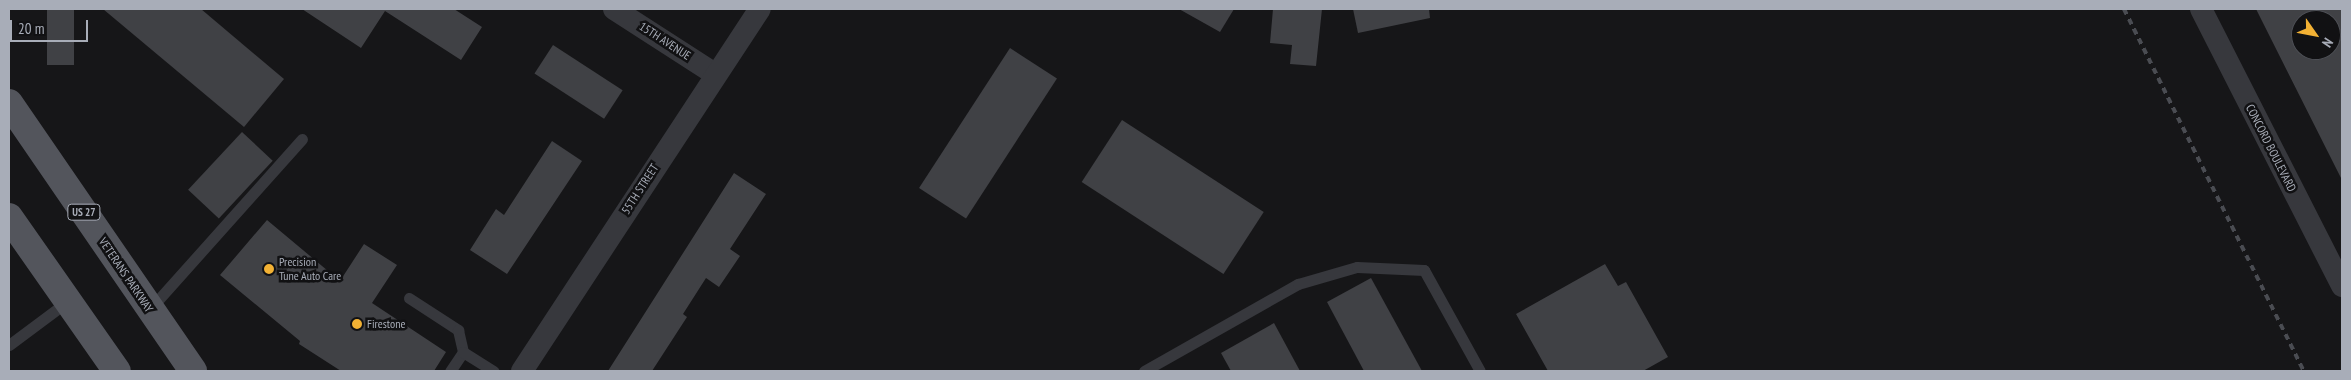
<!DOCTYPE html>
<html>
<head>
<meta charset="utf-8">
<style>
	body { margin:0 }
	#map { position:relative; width:2351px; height:380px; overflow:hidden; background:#161618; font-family:"PT Sans Narrow",sans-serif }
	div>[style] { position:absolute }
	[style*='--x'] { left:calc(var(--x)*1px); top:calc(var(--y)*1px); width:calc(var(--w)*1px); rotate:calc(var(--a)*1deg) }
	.building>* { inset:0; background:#404145; transform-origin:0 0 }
	.service>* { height:11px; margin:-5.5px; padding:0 5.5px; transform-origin:5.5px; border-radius:5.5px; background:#37383d }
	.minor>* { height:22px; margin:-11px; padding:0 11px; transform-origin:11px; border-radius:11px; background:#37383d }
	.primary>* { height:28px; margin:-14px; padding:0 14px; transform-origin:14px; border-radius:14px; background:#53555c }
	.rail>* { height:4px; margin-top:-2px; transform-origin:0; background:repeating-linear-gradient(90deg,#4a4c52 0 6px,transparent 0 11px) }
	.dots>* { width:14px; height:14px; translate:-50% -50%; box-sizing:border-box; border:2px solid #111113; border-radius:50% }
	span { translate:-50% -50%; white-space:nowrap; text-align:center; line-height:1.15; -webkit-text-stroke:5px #111113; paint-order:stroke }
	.shield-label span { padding:1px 4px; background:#111113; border:1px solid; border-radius:4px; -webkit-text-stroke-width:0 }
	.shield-label { font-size:11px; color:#a8adb8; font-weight:700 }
	.street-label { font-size:12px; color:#a8adb8 }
	.poi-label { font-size:12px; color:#a8adb8 }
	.left { translate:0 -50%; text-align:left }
	.frame { position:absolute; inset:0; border:10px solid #a8adb8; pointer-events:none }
	.north { position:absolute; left:2291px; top:10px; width:50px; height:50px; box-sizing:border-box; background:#111113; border:1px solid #4d4f55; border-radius:50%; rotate:123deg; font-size:14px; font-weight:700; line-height:20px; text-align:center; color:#a8adb8 }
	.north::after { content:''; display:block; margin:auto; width:18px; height:22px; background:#f2b134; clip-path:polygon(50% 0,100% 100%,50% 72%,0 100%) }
	.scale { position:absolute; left:10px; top:20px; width:78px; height:22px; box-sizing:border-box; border:2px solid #a8adb8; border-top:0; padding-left:6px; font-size:15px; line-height:18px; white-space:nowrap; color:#a8adb8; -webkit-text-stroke:4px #111113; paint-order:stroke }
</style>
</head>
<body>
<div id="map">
	<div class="building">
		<i style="left:47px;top:9px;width:27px;height:56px"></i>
		<i style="clip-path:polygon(103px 9px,201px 9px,284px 79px,244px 127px)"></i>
		<i style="clip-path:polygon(302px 9px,454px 9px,482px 27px,461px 60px,385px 11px,361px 48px)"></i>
		<i style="clip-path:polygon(1179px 9px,1234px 9px,1220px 32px)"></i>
		<i style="clip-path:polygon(1273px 9px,1322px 9px,1316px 66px,1290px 64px,1292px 45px,1270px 43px)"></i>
		<i style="clip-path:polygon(1353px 9px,1429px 9px,1430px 18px,1358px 33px)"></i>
		<i style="clip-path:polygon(evenodd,2256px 9px,2342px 9px,2342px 180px,2256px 9px,2301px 20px,2331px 20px,2331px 50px,2301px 50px,2301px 20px)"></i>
		<i style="left:553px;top:45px;width:83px;height:34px;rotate:33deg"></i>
		<i style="left:1010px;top:48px;width:56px;height:167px;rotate:33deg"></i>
		<i style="left:1122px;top:120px;width:169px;height:74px;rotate:33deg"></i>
		<i style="left:242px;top:132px;width:42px;height:79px;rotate:43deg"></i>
		<i style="clip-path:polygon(552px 141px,582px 161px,507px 274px,470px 250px,496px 209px,504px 215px)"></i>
		<i style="clip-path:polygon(734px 173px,766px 194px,730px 249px,740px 256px,719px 287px,706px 278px,683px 314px,687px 317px,652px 371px,608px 371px)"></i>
		<i style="clip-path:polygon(267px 220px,340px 281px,364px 244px,397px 265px,372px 303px,446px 352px,434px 371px,341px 371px,299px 344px,300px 341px,220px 275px)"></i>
		<i style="clip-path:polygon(1605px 264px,1618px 286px,1626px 282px,1668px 357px,1643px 371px,1548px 371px,1516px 314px)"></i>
		<i style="clip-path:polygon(1371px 278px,1422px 371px,1364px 371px,1327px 302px)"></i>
		<i style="clip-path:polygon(1274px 323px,1300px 371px,1231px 371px,1221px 353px)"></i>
	</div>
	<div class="service">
		<i style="--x:409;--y:298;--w:59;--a:33.1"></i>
		<i style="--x:458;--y:330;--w:23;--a:77"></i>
		<i style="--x:463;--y:352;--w:23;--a:124"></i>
		<i style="--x:150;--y:309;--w:228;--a:-48.2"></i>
		<i style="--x:9;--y:345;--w:74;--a:-36.7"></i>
		<i style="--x:463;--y:352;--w:36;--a:32"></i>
		<i style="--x:1144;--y:371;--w:177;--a:-29.5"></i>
		<i style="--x:1298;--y:284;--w:61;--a:-16.1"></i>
		<i style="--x:1357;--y:267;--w:67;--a:2.6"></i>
		<i style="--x:1424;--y:270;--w:115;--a:61"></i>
	</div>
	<div class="minor">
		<i style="--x:614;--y:9;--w:120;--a:32.8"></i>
		<i style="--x:2201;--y:9;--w:311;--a:63"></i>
		<i style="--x:522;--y:371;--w:433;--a:-56.7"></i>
	</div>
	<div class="primary">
		<i style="--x:9;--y:103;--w:325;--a:55.5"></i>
		<i style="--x:9;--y:217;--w:188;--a:55"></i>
	</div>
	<div class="rail">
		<i style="--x:2124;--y:9;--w:404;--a:63.6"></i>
	</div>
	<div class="dots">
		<i style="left:269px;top:269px;background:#f2b134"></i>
		<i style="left:357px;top:324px;background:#f2b134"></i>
	</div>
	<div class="shield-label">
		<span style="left:84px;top:212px">US 27</span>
	</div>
	<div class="street-label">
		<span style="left:665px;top:41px;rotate:33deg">15TH AVENUE</span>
		<span style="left:2271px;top:148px;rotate:63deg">CONCORD BOULEVARD</span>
		<span style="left:640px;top:189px;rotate:-57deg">55TH STREET</span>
		<span style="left:126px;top:275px;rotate:56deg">VETERANS PARKWAY</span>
	</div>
	<div class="poi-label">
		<span class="left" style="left:279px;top:269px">Precision<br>Tune Auto Care</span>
		<span class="left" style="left:367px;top:324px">Firestone</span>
	</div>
	<div class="frame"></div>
	<div class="north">N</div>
	<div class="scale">20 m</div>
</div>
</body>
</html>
